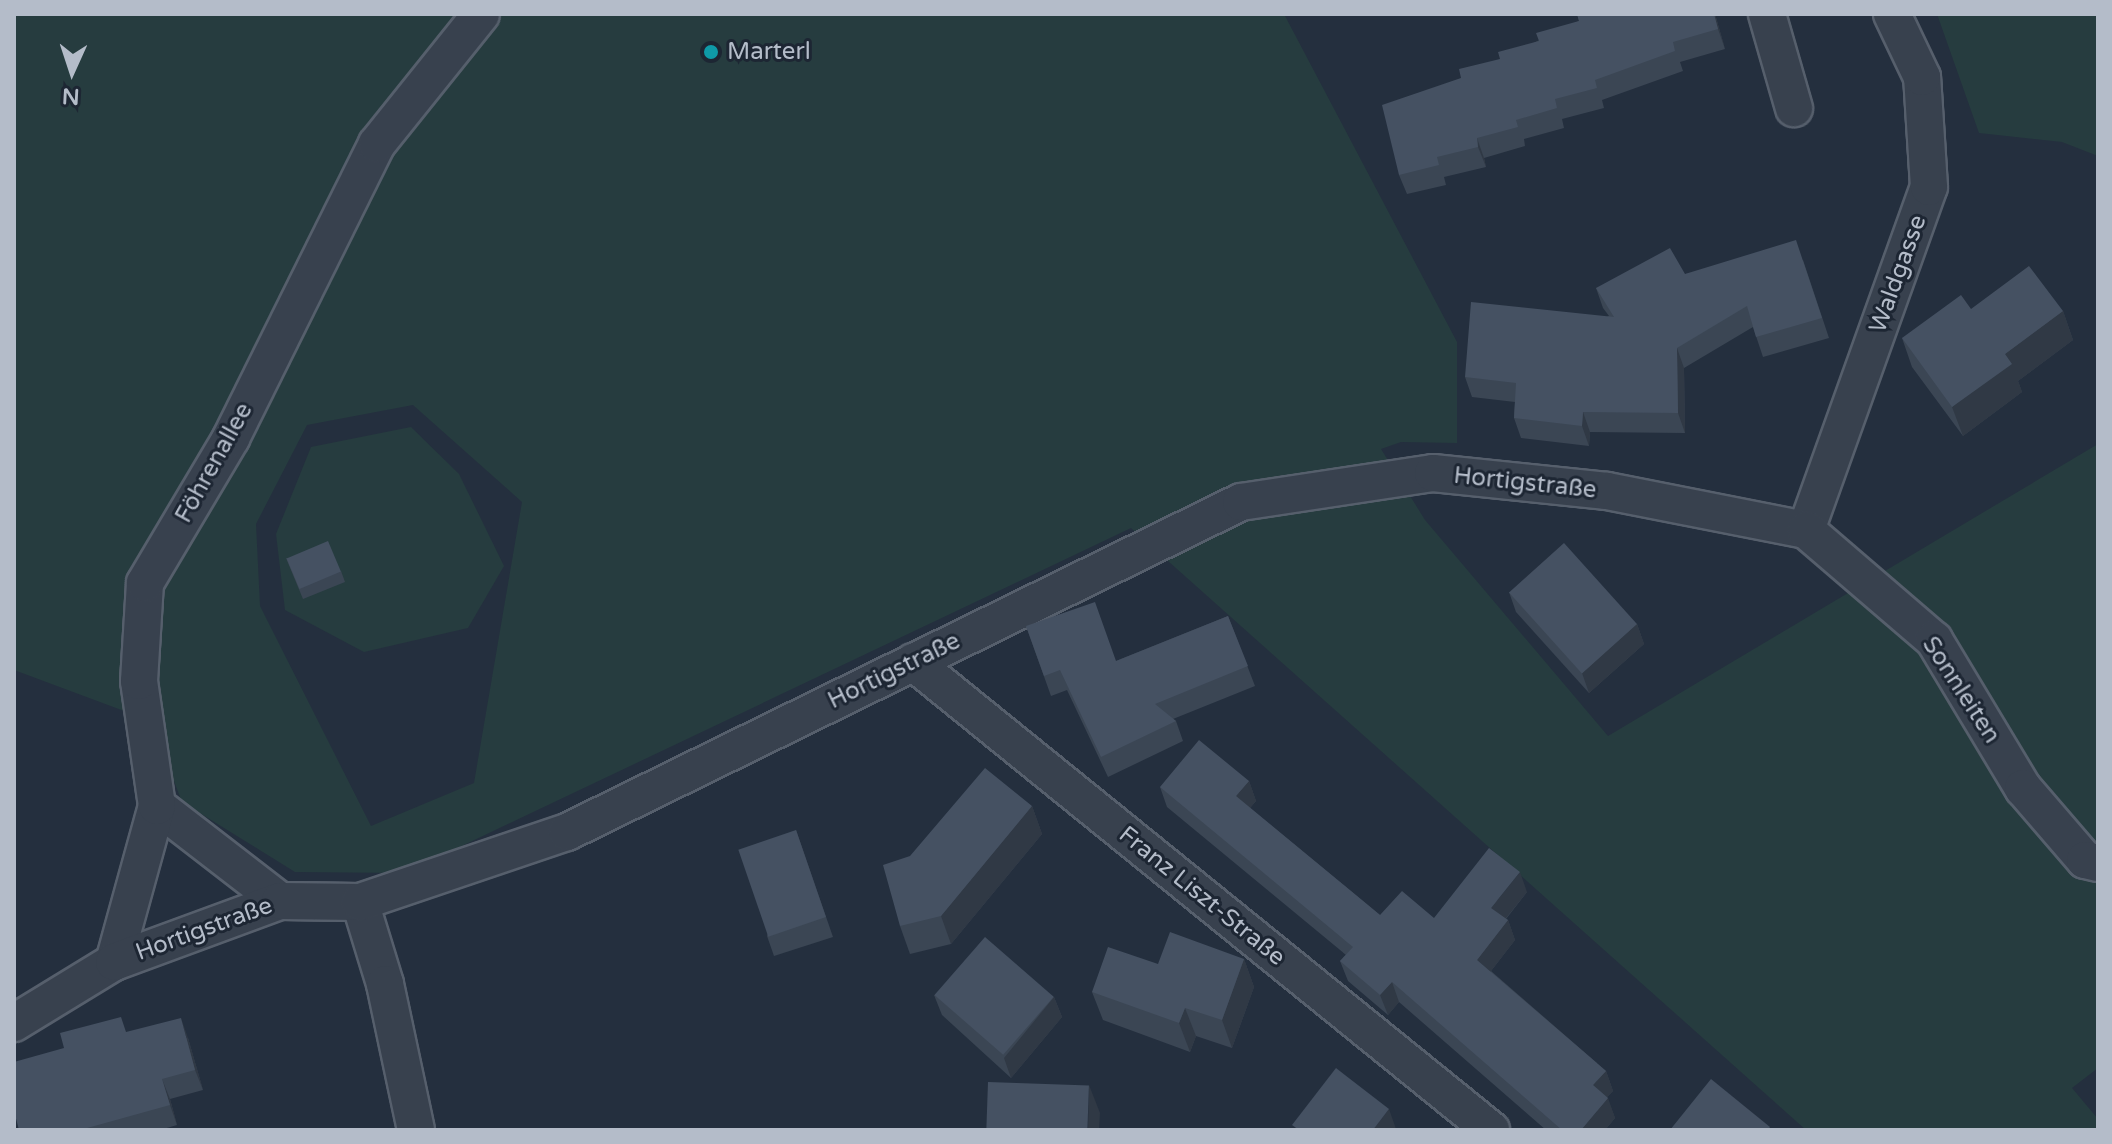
<!DOCTYPE html>
<html>
<head>
<meta charset="utf-8">
<style>
	body { margin:0 }
	#map { position:relative; width:2112px; height:1144px; overflow:hidden; background:#242f3e; font-family:"Varela Round",sans-serif }
	div>[style] { position:absolute }
	[style*='--x'] { left:calc(var(--x)*1px); top:calc(var(--y)*1px); width:calc(var(--w)*1px); rotate:calc(var(--a)*1deg) }
	.green>* { inset:0; background:#263c3f }
	.roads { filter:drop-shadow(2px 0 #565f6c) drop-shadow(-2px 0 #565f6c) drop-shadow(0 2px #565f6c) drop-shadow(0 -2px #565f6c) }
	.minor>* { height:36px; margin:-18px; padding:0 18px; transform-origin:18px; border-radius:18px; background:#38414e }
	.wall>* { inset:0; background:#3b4654 }
	.shaded-wall>* { inset:0; background:#303945 }
	.building>* { inset:0; background:#455162; transform-origin:0 0 }
	.dots>* { width:22px; height:22px; translate:-50% -50%; box-sizing:border-box; border:4px solid #1d2633; border-radius:50% }
	span { translate:-50% -50%; white-space:nowrap; text-align:center; line-height:1.15; -webkit-text-stroke:6px #1d2633; paint-order:stroke }
	.poi-label { font-size:24px; color:#b4bcc9 }
	.left { translate:0 -50%; text-align:left }
	.street-label { font-size:24px; color:#b4bcc9 }
	.frame { position:absolute; inset:0; border:16px solid #b4bcc9; pointer-events:none }
	.north { position:absolute; left:32px; top:32px; width:80px; height:80px; -webkit-text-stroke:6px #1d2633; paint-order:stroke; rotate:183deg; font-size:22px; font-weight:700; line-height:32px; text-align:center; color:#b4bcc9 }
	.north::after { content:''; display:block; margin:auto; width:28px; height:36px; background:#b4bcc9; clip-path:polygon(50% 0,100% 100%,50% 72%,0 100%) }
</style>
</head>
<body>
<div id="map">
	<div class="green">
		<i style="clip-path:polygon(evenodd,14px 14px,1284px 14px,1457px 342px,1457px 443px,1401px 442px,1381px 449px,1425px 520px,1608px 736px,2098px 444px,2098px 1068px,2072px 1088px,2098px 1119px,2098px 1130px,1806px 1130px,1131px 528px,405px 873px,295px 872px,182px 802px,151px 721px,14px 670px,14px 14px,413px 405px,522px 502px,474px 783px,371px 826px,260px 606px,256px 524px,307px 425px,413px 405px)"></i>
		<i style="clip-path:polygon(1937px 14px,2098px 14px,2098px 156px,2062px 142px,1979px 133px)"></i>
		<i style="clip-path:polygon(411px 427px,459px 474px,504px 566px,468px 628px,364px 652px,285px 610px,276px 534px,311px 447px)"></i>
	</div>
	<div class="roads">
		<div class="minor">
			<i style="--x:1767;--y:14;--w:98;--a:74"></i>
			<i style="--x:1806;--y:530;--w:364;--a:-70.3"></i>
			<i style="--x:1929;--y:187;--w:110;--a:-93.6"></i>
			<i style="--x:1922;--y:77;--w:70;--a:-115.5"></i>
			<i style="--x:913;--y:662;--w:744;--a:39"></i>
			<i style="--x:157;--y:806;--w:155;--a:37.7"></i>
			<i style="--x:360;--y:902;--w:86;--a:73"></i>
			<i style="--x:385;--y:984;--w:149;--a:78"></i>
			<i style="--x:114;--y:962;--w:162;--a:-74.6"></i>
			<i style="--x:157;--y:806;--w:126;--a:-98.2"></i>
			<i style="--x:139;--y:681;--w:98;--a:-86.5"></i>
			<i style="--x:145;--y:583;--w:169;--a:-59.3"></i>
			<i style="--x:231;--y:438;--w:328;--a:-63.6"></i>
			<i style="--x:377;--y:144;--w:166;--a:-51.3"></i>
			<i style="--x:14;--y:1023;--w:117;--a:-31.4"></i>
			<i style="--x:114;--y:962;--w:177;--a:-20.2"></i>
			<i style="--x:280;--y:901;--w:80;--a:0.7"></i>
			<i style="--x:360;--y:902;--w:219;--a:-18.7"></i>
			<i style="--x:567;--y:832;--w:750;--a:-26.09"></i>
			<i style="--x:1241;--y:502;--w:194;--a:-8.6"></i>
			<i style="--x:1433;--y:473;--w:175;--a:5.9"></i>
			<i style="--x:1607;--y:491;--w:203;--a:11.1"></i>
			<i style="--x:1806;--y:530;--w:169;--a:40.7"></i>
			<i style="--x:1934;--y:640;--w:173;--a:59"></i>
			<i style="--x:2023;--y:788;--w:95;--a:49.3"></i>
			<i style="--x:2085;--y:860;--w:13;--a:13"></i>
		</div>
	</div>
	<div class="wall">
		<i style="clip-path:polygon(1577px 14px,1715px 14px,1725px 49px,1680px 62px,1683px 71px,1602px 100px,1604px 108px,1562px 119px,1564px 128px,1524px 139px,1525px 146px,1484px 158px,1486px 167px,1444px 177px,1446px 185px,1407px 194px,1399px 175px,1461px 78px,1579px 21px)"></i>
		<i style="clip-path:polygon(1803px 260px,1829px 338px,1763px 357px,1753px 327px,1684px 368px,1685px 433px,1590px 432px,1589px 446px,1521px 438px,1514px 418px,1515px 402px,1472px 397px,1465px 377px,1609px 316px,1603px 308px,1596px 288px,1685px 274px)"></i>
		<i style="clip-path:polygon(1971px 309px,2063px 311px,2073px 340px,2018px 381px,2022px 392px,1963px 436px,1912px 367px,1902px 338px)"></i>
		<i style="clip-path:polygon(286px 558px,341px 571px,345px 582px,303px 599px)"></i>
		<i style="clip-path:polygon(1509px 592px,1637px 624px,1644px 644px,1589px 693px,1516px 612px)"></i>
		<i style="clip-path:polygon(1228px 616px,1255px 686px,1173px 719px,1176px 721px,1183px 741px,1108px 777px,1067px 690px,1051px 696px,1026px 626px,1116px 661px)"></i>
		<i style="clip-path:polygon(1249px 781px,1256px 801px,1250px 808px,1380px 915px,1434px 918px,1527px 892px,1506px 919px,1508px 920px,1515px 940px,1491px 971px,1606px 1071px,1613px 1091px,1607px 1097px,1615px 1118px,1605px 1130px,1546px 1130px,1399px 1002px,1388px 1015px,1348px 981px,1340px 961px,1346px 955px,1167px 807px,1160px 787px)"></i>
		<i style="clip-path:polygon(1032px 806px,1042px 834px,951px 944px,910px 954px,900px 926px)"></i>
		<i style="clip-path:polygon(796px 830px,833px 937px,774px 956px,767px 936px)"></i>
		<i style="clip-path:polygon(1244px 959px,1254px 987px,1232px 1048px,1196px 1036px,1190px 1052px,1103px 1020px,1092px 992px,1158px 964px)"></i>
		<i style="clip-path:polygon(934px 995px,1054px 997px,1062px 1017px,1011px 1078px,942px 1015px)"></i>
		<i style="clip-path:polygon(127px 1032px,188px 1038px,203px 1090px,170px 1099px,177px 1125px,160px 1130px,19px 1130px)"></i>
	</div>
	<div class="shaded-wall">
		<i style="clip-path:polygon(1714px 14px,1715px 14px,1725px 49px,1718px 29px)"></i>
		<i style="clip-path:polygon(1477px 138px,1484px 158px,1486px 167px,1478px 147px)"></i>
		<i style="clip-path:polygon(2063px 311px,2073px 340px,2018px 381px,2022px 392px,1963px 436px,1952px 407px,2005px 354px)"></i>
		<i style="clip-path:polygon(1677px 348px,1684px 368px,1685px 433px,1678px 413px)"></i>
		<i style="clip-path:polygon(1583px 412px,1590px 432px,1589px 446px,1582px 426px)"></i>
		<i style="clip-path:polygon(1637px 624px,1644px 644px,1589px 693px,1582px 673px)"></i>
		<i style="clip-path:polygon(1249px 781px,1256px 801px,1243px 816px,1236px 796px)"></i>
		<i style="clip-path:polygon(1032px 806px,1042px 834px,951px 944px,941px 916px)"></i>
		<i style="clip-path:polygon(1520px 872px,1527px 892px,1498px 928px,1491px 908px)"></i>
		<i style="clip-path:polygon(1508px 920px,1515px 940px,1484px 980px,1477px 960px)"></i>
		<i style="clip-path:polygon(1244px 959px,1254px 987px,1232px 1048px,1222px 1020px)"></i>
		<i style="clip-path:polygon(1392px 982px,1399px 1002px,1388px 1015px,1380px 995px)"></i>
		<i style="clip-path:polygon(1054px 997px,1062px 1017px,1011px 1078px,1004px 1058px)"></i>
		<i style="clip-path:polygon(1185px 1008px,1196px 1036px,1190px 1052px,1179px 1023px)"></i>
		<i style="clip-path:polygon(181px 1018px,188px 1038px,203px 1090px,195px 1070px)"></i>
		<i style="clip-path:polygon(1606px 1071px,1613px 1091px,1600px 1105px,1593px 1085px)"></i>
		<i style="clip-path:polygon(162px 1079px,170px 1099px,177px 1125px,170px 1105px)"></i>
		<i style="clip-path:polygon(1089px 1085px,1100px 1113px,1099px 1130px,1088px 1130px)"></i>
		<i style="clip-path:polygon(1608px 1098px,1615px 1118px,1605px 1130px,1581px 1130px)"></i>
		<i style="clip-path:polygon(1389px 1109px,1396px 1129px,1395px 1130px,1373px 1130px)"></i>
	</div>
	<div class="building">
		<i style="clip-path:polygon(1577px 14px,1714px 14px,1718px 29px,1673px 42px,1675px 51px,1595px 80px,1597px 88px,1555px 99px,1557px 108px,1516px 120px,1518px 127px,1477px 138px,1478px 147px,1437px 157px,1439px 165px,1399px 175px,1382px 105px,1461px 78px,1459px 69px,1500px 59px,1498px 52px,1539px 41px,1536px 33px,1579px 21px)"></i>
		<i style="clip-path:polygon(1796px 240px,1822px 318px,1756px 337px,1747px 306px,1677px 348px,1678px 413px,1583px 412px,1582px 426px,1514px 418px,1516px 383px,1465px 377px,1471px 302px,1614px 317px,1596px 288px,1670px 248px,1685px 274px)"></i>
		<i style="clip-path:polygon(2029px 266px,2063px 311px,2005px 354px,2012px 364px,1952px 407px,1902px 338px,1961px 295px,1971px 309px)"></i>
		<i style="left:328px;top:541px;width:33px;height:45px;rotate:67deg"></i>
		<i style="left:1564px;top:543px;width:109px;height:74px;rotate:48deg"></i>
		<i style="clip-path:polygon(1095px 602px,1116px 661px,1228px 616px,1248px 666px,1155px 704px,1176px 721px,1101px 757px,1060px 670px,1044px 676px,1026px 626px)"></i>
		<i style="clip-path:polygon(1199px 740px,1249px 781px,1236px 796px,1380px 915px,1402px 891px,1434px 918px,1489px 848px,1520px 872px,1491px 908px,1508px 920px,1477px 960px,1606px 1071px,1593px 1085px,1608px 1098px,1581px 1130px,1562px 1130px,1392px 982px,1380px 995px,1340px 961px,1353px 947px,1160px 787px)"></i>
		<i style="clip-path:polygon(985px 768px,1032px 806px,941px 916px,900px 926px,883px 865px,910px 856px)"></i>
		<i style="left:796px;top:830px;width:92px;height:61px;rotate:71deg"></i>
		<i style="clip-path:polygon(1170px 932px,1244px 959px,1222px 1020px,1185px 1008px,1179px 1023px,1092px 992px,1108px 947px,1158px 964px)"></i>
		<i style="left:985px;top:937px;width:91px;height:77px;rotate:41deg"></i>
		<i style="clip-path:polygon(121px 1017px,126px 1032px,181px 1018px,195px 1070px,162px 1079px,170px 1105px,80px 1130px,19px 1130px,14px 1111px,14px 1062px,64px 1048px,60px 1033px)"></i>
		<i style="clip-path:polygon(1336px 1068px,1389px 1109px,1373px 1130px,1299px 1130px,1292px 1125px)"></i>
		<i style="clip-path:polygon(1711px 1079px,1770px 1127px,1768px 1130px,1670px 1130px)"></i>
		<i style="left:988px;top:1082px;width:101px;height:48px;rotate:2deg"></i>
	</div>
	<div class="dots">
		<i style="left:711px;top:52px;background:#0f9aa8"></i>
	</div>
	<div class="poi-label">
		<span class="left" style="left:727px;top:52px">Marterl</span>
	</div>
	<div class="street-label">
		<span style="left:1898px;top:274px;rotate:-70deg">Waldgasse</span>
		<span style="left:214px;top:463px;rotate:-61deg">Föhrenallee</span>
		<span style="left:1525px;top:483px;rotate:6deg">Hortigstraße</span>
		<span style="left:894px;top:671px;rotate:-26deg">Hortigstraße</span>
		<span style="left:1961px;top:690px;rotate:57deg">Sonnleiten</span>
		<span style="left:1202px;top:896px;rotate:39deg">Franz Liszt-Straße</span>
		<span style="left:204px;top:929px;rotate:-20deg">Hortigstraße</span>
	</div>
	<div class="frame"></div>
	<div class="north">N</div>
</div>
</body>
</html>
